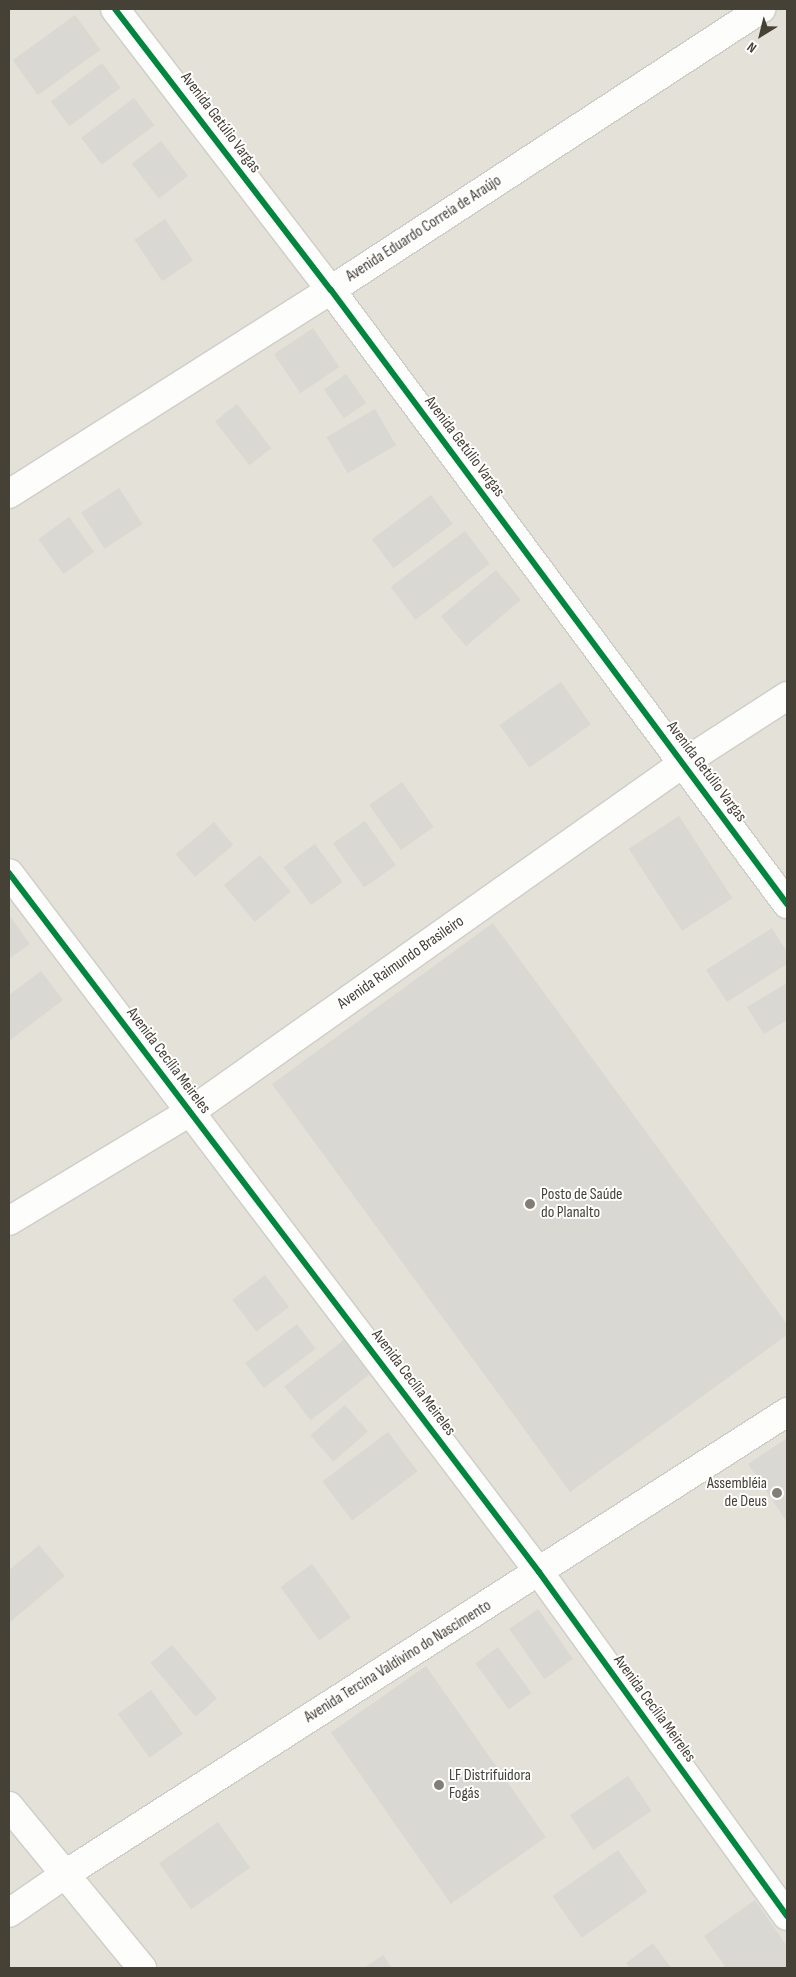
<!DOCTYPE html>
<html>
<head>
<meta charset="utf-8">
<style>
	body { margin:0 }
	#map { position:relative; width:796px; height:1977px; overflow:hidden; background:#f0efeb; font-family:"Sofia Sans Condensed",sans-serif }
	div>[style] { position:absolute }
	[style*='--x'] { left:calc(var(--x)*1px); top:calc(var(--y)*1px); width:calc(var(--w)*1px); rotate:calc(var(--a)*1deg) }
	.residential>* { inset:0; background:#e4e1d8; transform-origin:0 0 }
	.building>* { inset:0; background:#dad8d3; transform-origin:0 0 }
	.roads { filter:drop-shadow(1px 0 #cecdc8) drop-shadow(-1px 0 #cecdc8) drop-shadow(0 1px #cecdc8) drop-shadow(0 -1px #cecdc8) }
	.minor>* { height:28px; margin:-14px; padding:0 14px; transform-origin:14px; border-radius:14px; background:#fdfdfc }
	.cycleway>* { height:6px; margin:-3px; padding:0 3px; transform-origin:3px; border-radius:3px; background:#00873e }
	.dots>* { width:14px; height:14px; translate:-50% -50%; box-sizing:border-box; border:2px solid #fff; border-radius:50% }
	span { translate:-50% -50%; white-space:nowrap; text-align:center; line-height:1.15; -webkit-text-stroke:4px #fff; paint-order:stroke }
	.street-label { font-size:16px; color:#464137 }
	.poi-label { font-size:16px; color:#464137 }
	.left { translate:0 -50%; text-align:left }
	.right { translate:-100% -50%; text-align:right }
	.frame { position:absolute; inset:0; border:10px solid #464137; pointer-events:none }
	.north { position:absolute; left:736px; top:10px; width:50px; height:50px; -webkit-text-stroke:4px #fff; paint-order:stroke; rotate:216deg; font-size:14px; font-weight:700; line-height:20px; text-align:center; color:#464137 }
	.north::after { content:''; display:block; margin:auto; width:18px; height:22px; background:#464137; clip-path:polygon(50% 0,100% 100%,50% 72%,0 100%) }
</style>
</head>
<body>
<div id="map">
	<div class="residential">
		<i style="left:9px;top:9px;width:778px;height:1959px"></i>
	</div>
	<div class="building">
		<i style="left:75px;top:15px;width:43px;height:77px;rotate:54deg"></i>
		<i style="left:102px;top:63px;width:31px;height:64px;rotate:53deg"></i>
		<i style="left:134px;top:98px;width:34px;height:66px;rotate:53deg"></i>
		<i style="left:161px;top:141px;width:44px;height:37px;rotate:52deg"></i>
		<i style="left:165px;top:219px;width:50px;height:37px;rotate:56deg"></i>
		<i style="left:313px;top:328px;width:47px;height:47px;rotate:56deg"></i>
		<i style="left:346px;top:374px;width:35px;height:27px;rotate:55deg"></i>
		<i style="left:237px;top:404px;width:56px;height:28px;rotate:52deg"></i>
		<i style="left:375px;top:409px;width:42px;height:56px;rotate:60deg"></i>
		<i style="left:119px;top:488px;width:43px;height:45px;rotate:57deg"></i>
		<i style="left:431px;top:495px;width:36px;height:74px;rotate:53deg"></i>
		<i style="left:69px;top:517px;width:43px;height:38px;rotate:54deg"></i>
		<i style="left:465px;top:531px;width:41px;height:93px;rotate:53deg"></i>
		<i style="left:496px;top:570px;width:39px;height:72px;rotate:50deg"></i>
		<i style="left:561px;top:682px;width:52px;height:75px;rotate:55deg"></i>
		<i style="left:402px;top:782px;width:55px;height:40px;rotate:55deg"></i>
		<i style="left:679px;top:816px;width:98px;height:60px;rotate:57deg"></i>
		<i style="left:365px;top:821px;width:54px;height:39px;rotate:55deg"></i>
		<i style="left:214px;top:822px;width:30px;height:50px;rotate:50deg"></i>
		<i style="left:315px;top:844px;width:47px;height:39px;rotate:54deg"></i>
		<i style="left:260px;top:855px;width:48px;height:47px;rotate:50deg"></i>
		<i style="clip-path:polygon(9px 915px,30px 944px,9px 959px)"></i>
		<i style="clip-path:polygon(493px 923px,787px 1324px,787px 1335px,570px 1492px,272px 1084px)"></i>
		<i style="clip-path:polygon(772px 928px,787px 952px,787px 964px,727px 1002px,706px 970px)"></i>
		<i style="clip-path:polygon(41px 971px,63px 1000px,9px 1041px,9px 995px)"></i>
		<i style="clip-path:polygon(787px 983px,787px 1020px,764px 1034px,747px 1007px)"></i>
		<i style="left:265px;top:1275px;width:40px;height:41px;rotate:53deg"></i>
		<i style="left:297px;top:1324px;width:31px;height:65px;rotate:53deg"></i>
		<i style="left:345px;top:1339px;width:43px;height:77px;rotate:52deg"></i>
		<i style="left:345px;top:1405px;width:35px;height:46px;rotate:49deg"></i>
		<i style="left:388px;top:1432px;width:49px;height:82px;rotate:53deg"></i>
		<i style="clip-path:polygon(787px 1438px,787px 1522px,748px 1464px)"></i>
		<i style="clip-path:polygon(39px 1545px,65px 1576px,9px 1623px,9px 1570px)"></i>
		<i style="left:312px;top:1564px;width:66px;height:39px;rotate:54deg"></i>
		<i style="left:538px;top:1609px;width:61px;height:35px;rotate:55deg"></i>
		<i style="left:172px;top:1645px;width:70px;height:28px;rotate:50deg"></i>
		<i style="left:498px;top:1647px;width:57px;height:28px;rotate:54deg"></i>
		<i style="left:426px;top:1666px;width:209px;height:116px;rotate:55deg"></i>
		<i style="left:151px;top:1690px;width:54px;height:41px;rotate:54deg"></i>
		<i style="left:628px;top:1776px;width:42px;height:70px;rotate:56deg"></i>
		<i style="left:218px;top:1822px;width:56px;height:72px;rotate:55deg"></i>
		<i style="left:618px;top:1850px;width:51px;height:80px;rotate:55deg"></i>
		<i style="clip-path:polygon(755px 1900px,787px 1946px,787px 1968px,726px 1968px,704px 1936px)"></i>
		<i style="clip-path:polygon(653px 1943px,671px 1968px,630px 1968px,626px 1963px)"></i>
		<i style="clip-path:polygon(383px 1955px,392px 1968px,364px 1968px)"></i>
	</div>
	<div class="roads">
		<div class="minor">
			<i style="--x:115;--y:9;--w:354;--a:52.5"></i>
			<i style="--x:331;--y:290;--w:765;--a:53.4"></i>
			<i style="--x:9;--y:494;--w:381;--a:-32.4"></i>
			<i style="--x:331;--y:290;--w:514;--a:-33.16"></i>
			<i style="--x:9;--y:873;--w:877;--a:52.83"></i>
			<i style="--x:539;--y:1572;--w:424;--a:54.2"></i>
			<i style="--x:9;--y:1221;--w:211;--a:-31.1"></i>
			<i style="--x:190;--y:1112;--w:603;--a:-35.27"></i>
			<i style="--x:682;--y:764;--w:125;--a:-32.9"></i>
			<i style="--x:9;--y:1806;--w:210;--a:50.6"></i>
			<i style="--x:9;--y:1913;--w:67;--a:-34.6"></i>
			<i style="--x:64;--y:1875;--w:859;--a:-32.63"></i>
		</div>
	</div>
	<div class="cycleway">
		<i style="--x:115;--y:9;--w:354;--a:52.5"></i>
		<i style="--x:331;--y:290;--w:765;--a:53.4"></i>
		<i style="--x:9;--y:873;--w:877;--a:52.83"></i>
		<i style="--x:539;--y:1572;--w:424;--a:54.2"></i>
	</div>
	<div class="dots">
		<i style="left:530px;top:1204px;background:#827e76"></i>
		<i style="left:777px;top:1493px;background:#827e76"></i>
		<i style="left:439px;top:1785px;background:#827e76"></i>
	</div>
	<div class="street-label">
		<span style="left:220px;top:123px;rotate:53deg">Avenida Getúlio Vargas</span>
		<span style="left:424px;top:229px;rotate:-33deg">Avenida Eduardo Correia de Araújo</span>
		<span style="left:464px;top:447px;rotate:53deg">Avenida Getúlio Vargas</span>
		<span style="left:706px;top:772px;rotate:53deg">Avenida Getúlio Vargas</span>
		<span style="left:401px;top:963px;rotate:-35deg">Avenida Raimundo Brasileiro</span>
		<span style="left:168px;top:1061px;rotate:53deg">Avenida Cecília Meireles</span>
		<span style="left:413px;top:1383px;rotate:53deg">Avenida Cecília Meireles</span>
		<span style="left:398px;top:1662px;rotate:-32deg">Avenida Tercina Valdivino do Nascimento</span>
		<span style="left:654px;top:1709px;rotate:54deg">Avenida Cecília Meireles</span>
	</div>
	<div class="poi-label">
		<span class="left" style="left:541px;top:1204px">Posto de Saúde<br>do Planalto</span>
		<span class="right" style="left:767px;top:1493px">Assembléia<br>de Deus</span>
		<span class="left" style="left:449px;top:1785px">LF Distrifuidora<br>Fogás</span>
	</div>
	<div class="frame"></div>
	<div class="north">N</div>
</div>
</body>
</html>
